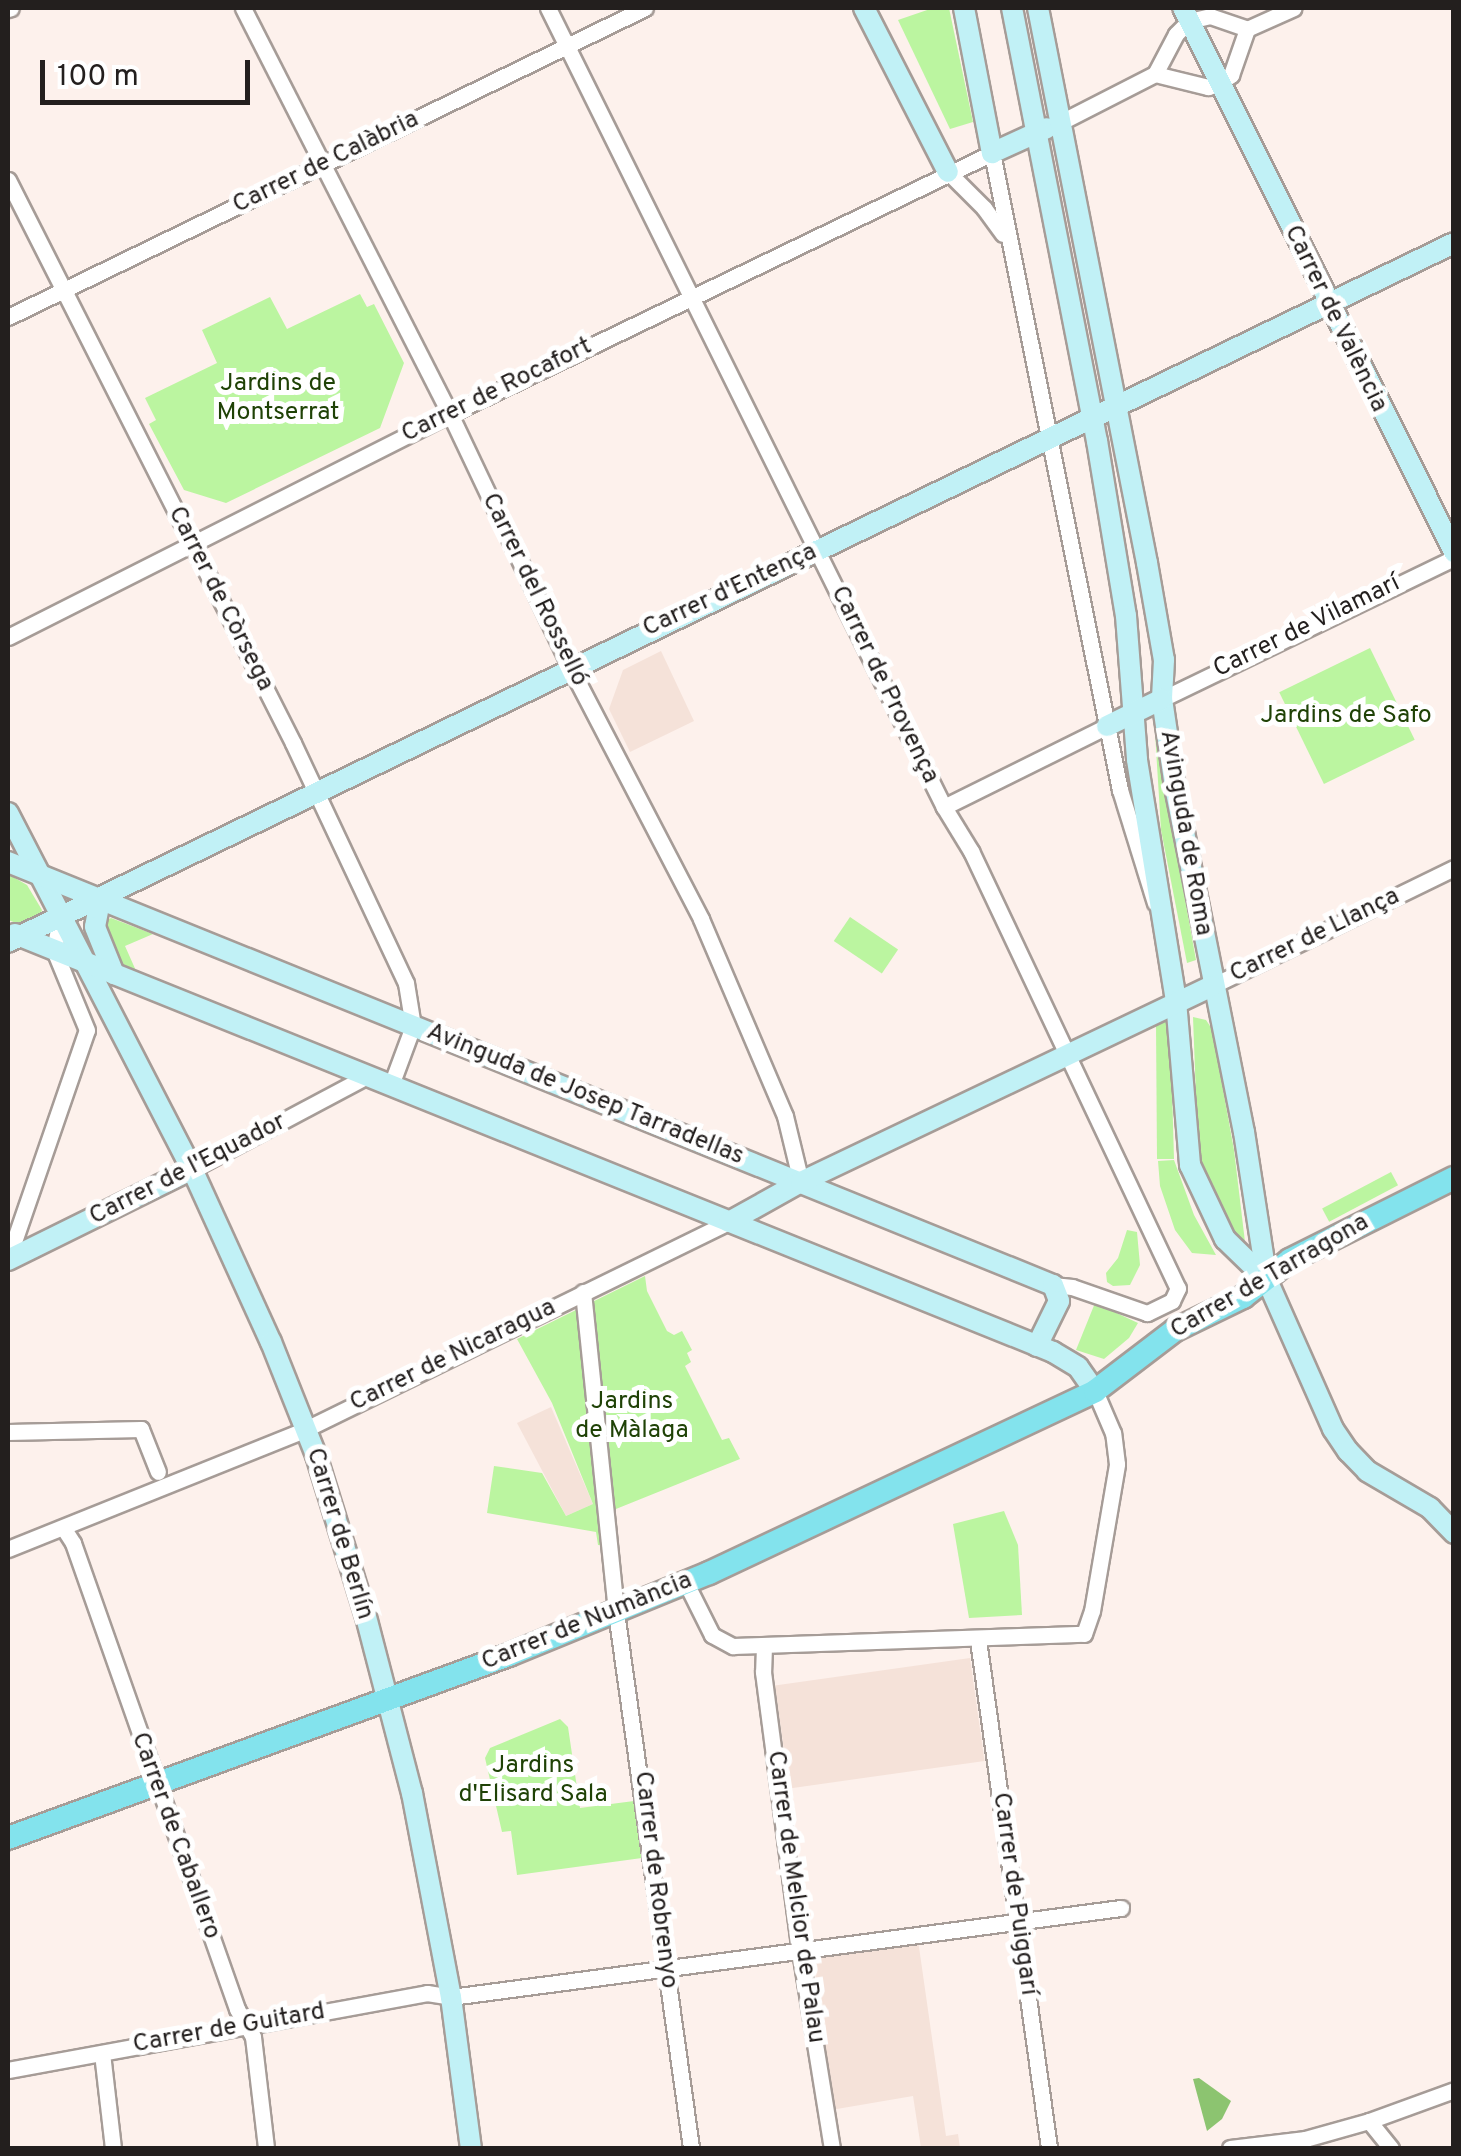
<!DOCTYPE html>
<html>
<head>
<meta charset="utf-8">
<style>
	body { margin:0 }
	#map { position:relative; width:1461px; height:2156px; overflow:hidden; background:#fdf1ec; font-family:Overpass,sans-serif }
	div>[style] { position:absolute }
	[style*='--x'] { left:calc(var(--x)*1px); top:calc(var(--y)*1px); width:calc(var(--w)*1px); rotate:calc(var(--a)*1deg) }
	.built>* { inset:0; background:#f5e2d9; transform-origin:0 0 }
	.green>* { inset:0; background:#bbf5a0; transform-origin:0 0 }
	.forest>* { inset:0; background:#8cc470 }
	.roads { filter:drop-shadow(2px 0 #a69c97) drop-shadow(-2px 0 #a69c97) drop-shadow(0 2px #a69c97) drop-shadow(0 -2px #a69c97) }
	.street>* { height:15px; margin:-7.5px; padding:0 7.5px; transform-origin:7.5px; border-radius:7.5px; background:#fff }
	.secondary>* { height:20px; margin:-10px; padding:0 10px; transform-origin:10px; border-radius:10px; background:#c1f1f6 }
	.primary>* { height:22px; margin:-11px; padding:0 11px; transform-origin:11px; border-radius:11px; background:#83e3ed }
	span { translate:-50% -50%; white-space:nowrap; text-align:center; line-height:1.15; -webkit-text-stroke:10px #fff; paint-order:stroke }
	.street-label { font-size:25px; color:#231f1e }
	.park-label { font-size:25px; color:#1f4206 }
	.frame { position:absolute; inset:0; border:10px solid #231f1e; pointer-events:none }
	.scale { position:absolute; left:40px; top:60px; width:210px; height:45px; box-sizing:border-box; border:5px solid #231f1e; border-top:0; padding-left:12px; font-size:30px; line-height:35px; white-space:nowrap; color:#231f1e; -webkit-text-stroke:8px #fff; paint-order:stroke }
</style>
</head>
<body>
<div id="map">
	<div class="built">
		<i style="clip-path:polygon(661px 651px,694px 721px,630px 752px,609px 709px,623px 670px)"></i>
		<i style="clip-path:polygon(551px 1407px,593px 1504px,566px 1516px,517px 1423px)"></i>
		<i style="left:970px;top:1658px;width:104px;height:197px;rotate:82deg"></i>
		<i style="clip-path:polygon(918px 1940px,946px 2136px,958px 2134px,960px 2148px,921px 2148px,913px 2096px,831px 2110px,813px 1956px)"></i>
	</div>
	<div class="green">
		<i style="clip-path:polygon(933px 8px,949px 8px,973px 122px,950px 129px,898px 20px)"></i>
		<i style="clip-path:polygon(360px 294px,367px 307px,374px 304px,404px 363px,380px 428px,226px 503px,184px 490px,149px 424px,156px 420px,145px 398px,217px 363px,202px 330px,270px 297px,287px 329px)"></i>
		<i style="left:1370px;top:648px;width:102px;height:101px;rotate:64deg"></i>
		<i style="clip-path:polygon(1155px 732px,1196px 960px,1187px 963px,1161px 830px)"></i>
		<i style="clip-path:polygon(8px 874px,27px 885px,42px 910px,40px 917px,22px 925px,8px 920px)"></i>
		<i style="left:850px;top:917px;width:58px;height:29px;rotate:34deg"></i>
		<i style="clip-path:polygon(111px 918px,153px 934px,125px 946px,137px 973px,118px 965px,102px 923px)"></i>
		<i style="clip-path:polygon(1193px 1017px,1206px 1020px,1212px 1029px,1234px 1150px,1245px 1242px,1238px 1245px,1203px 1171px,1198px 1149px)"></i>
		<i style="clip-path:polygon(1170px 1019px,1174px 1159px,1157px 1159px,1156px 1024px)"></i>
		<i style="clip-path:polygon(1174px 1160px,1194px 1215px,1216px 1255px,1192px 1253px,1175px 1230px,1160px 1186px,1158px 1161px)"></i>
		<i style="left:1391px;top:1172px;width:15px;height:78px;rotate:62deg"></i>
		<i style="clip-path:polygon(1127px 1230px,1137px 1232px,1140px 1265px,1130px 1285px,1113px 1286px,1107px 1282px,1106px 1273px,1118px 1258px)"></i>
		<i style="clip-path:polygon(645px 1276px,647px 1291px,667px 1331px,674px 1335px,682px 1331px,692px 1350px,687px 1353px,691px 1362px,685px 1366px,722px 1440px,729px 1438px,740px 1459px,611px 1511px,611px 1546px,598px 1545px,596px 1532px,487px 1513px,494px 1466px,542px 1473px,566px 1516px,593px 1504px,552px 1403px,517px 1339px)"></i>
		<i style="clip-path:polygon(1095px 1303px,1138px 1323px,1129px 1338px,1104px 1359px,1076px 1350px)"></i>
		<i style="clip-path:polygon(1004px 1511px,1018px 1545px,1022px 1615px,969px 1618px,953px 1524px)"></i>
		<i style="clip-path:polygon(560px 1719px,568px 1727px,580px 1808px,634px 1801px,642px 1858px,517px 1875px,511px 1831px,502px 1832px,485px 1758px,490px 1748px)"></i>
	</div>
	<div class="forest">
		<i style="clip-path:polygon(1199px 2078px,1231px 2101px,1222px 2119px,1207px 2131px,1193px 2079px)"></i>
	</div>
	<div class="roads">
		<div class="street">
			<i style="--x:243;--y:8;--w:456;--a:63"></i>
			<i style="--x:450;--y:414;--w:280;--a:64.6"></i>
			<i style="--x:570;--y:667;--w:284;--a:62.5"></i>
			<i style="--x:701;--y:919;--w:214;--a:66.9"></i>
			<i style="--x:785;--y:1116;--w:68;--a:76.4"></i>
			<i style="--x:548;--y:8;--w:892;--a:63.64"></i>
			<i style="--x:944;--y:807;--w:52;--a:58.5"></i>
			<i style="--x:971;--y:851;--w:484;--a:64.7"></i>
			<i style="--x:1178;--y:1288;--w:14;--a:115"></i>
			<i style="--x:1172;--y:1301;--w:28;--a:154"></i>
			<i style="--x:1147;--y:1313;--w:79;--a:-160.9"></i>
			<i style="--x:1072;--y:1287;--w:19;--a:-174"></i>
			<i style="--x:8;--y:9;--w:3;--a:-18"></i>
			<i style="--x:1155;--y:74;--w:55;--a:13.8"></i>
			<i style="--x:1208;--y:87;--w:13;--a:-18"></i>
			<i style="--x:1220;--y:83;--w:14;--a:-36"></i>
			<i style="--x:1231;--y:75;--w:49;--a:-70.8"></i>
			<i style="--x:1061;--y:122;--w:106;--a:-27.1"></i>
			<i style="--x:1155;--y:74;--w:45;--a:-62.3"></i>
			<i style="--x:1176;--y:34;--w:18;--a:-45"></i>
			<i style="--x:1189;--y:21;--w:22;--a:-13"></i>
			<i style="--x:1210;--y:16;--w:39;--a:19"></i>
			<i style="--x:1247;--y:29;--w:51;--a:-24.1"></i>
			<i style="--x:948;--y:172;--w:51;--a:45"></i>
			<i style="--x:984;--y:208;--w:32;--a:54"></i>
			<i style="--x:8;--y:180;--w:631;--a:63.15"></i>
			<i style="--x:293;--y:743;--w:265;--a:64.8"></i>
			<i style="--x:406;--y:983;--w:44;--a:80.8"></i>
			<i style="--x:413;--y:1026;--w:63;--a:110.4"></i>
			<i style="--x:8;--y:317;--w:708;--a:-25.88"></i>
			<i style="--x:8;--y:637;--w:495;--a:-26.8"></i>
			<i style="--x:450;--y:414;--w:602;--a:-25.71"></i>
			<i style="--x:992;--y:153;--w:650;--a:78.64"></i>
			<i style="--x:1120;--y:790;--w:118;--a:72.8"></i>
			<i style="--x:1162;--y:699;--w:324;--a:-25.8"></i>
			<i style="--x:944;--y:807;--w:182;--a:-26.4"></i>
			<i style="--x:1212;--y:986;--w:269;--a:-26"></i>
			<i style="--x:192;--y:1169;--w:198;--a:-28"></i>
			<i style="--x:8;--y:1259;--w:242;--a:-71"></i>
			<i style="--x:87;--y:1030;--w:87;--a:-112.4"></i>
			<i style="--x:54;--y:950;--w:32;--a:-79"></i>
			<i style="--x:583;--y:1292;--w:322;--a:84.1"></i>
			<i style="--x:616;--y:1612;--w:541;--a:82.03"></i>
			<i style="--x:8;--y:1432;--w:133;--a:-1.3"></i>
			<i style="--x:141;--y:1429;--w:46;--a:68.4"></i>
			<i style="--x:64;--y:1529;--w:17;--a:57"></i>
			<i style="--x:73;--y:1543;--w:494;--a:70.6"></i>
			<i style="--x:237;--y:2009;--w:32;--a:60"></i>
			<i style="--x:253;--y:2037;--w:112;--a:83.3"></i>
			<i style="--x:8;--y:1549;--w:321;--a:-21.9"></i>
			<i style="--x:306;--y:1429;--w:471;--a:-26.1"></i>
			<i style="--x:686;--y:1583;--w:58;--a:63.4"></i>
			<i style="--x:712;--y:1635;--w:24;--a:28"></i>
			<i style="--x:733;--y:1646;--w:351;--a:-2"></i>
			<i style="--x:1084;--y:1634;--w:24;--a:-71"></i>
			<i style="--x:1092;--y:1611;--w:149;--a:-80.3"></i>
			<i style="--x:1117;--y:1464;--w:31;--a:-97"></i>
			<i style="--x:1113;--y:1433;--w:46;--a:-113.2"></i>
			<i style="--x:978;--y:1640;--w:513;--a:82.04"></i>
			<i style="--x:764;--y:1646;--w:26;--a:92"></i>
			<i style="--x:763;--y:1672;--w:275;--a:82.5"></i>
			<i style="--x:799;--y:1945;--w:206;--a:80.8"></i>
			<i style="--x:102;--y:2053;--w:96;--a:83.4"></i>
			<i style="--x:8;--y:2070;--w:426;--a:-10.4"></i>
			<i style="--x:427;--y:1993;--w:24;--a:9"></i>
			<i style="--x:451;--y:1997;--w:676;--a:-7.57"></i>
			<i style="--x:1369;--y:2121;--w:35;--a:51"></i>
			<i style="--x:1230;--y:2148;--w:76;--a:-6.8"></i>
			<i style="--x:1305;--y:2139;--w:66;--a:-15.7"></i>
			<i style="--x:1369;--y:2121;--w:90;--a:-20"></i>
		</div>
		<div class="secondary">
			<i style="--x:864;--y:8;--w:184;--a:62.9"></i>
			<i style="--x:964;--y:8;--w:148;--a:79.1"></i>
			<i style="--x:992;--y:153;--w:60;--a:-24.4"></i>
			<i style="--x:1012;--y:8;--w:441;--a:78.9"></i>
			<i style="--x:1097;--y:441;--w:177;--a:80.6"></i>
			<i style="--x:1126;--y:616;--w:144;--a:85.6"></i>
			<i style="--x:1137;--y:760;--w:244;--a:80.8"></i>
			<i style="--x:1176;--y:1001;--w:165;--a:85.1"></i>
			<i style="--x:1190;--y:1165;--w:82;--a:64.7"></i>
			<i style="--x:1225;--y:1239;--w:59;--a:44.3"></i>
			<i style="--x:1038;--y:8;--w:566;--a:78.89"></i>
			<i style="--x:1147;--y:563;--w:98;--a:80.1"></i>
			<i style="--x:1164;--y:660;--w:39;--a:93"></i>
			<i style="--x:1162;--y:699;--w:89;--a:81.6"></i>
			<i style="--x:1175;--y:787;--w:352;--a:78.7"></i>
			<i style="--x:1244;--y:1132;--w:150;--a:81.2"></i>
			<i style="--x:1267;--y:1280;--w:163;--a:66.1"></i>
			<i style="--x:1333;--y:1429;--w:27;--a:56"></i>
			<i style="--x:1348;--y:1451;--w:28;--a:46"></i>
			<i style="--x:1367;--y:1471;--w:73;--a:30.4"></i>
			<i style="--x:1430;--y:1508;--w:35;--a:46"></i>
			<i style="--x:1183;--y:8;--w:608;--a:63.52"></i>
			<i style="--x:1107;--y:726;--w:61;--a:-26.1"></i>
			<i style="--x:8;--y:813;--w:401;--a:62.7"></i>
			<i style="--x:192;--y:1169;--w:190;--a:65.5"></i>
			<i style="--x:271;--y:1342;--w:122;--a:68.3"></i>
			<i style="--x:316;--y:1455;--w:165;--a:72.8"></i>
			<i style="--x:365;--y:1613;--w:186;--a:75.4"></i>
			<i style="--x:412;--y:1793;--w:208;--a:79.2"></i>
			<i style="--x:451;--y:1997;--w:152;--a:82.5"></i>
			<i style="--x:8;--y:862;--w:1127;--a:22.04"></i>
			<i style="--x:1053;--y:1285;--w:17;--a:69"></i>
			<i style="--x:1059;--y:1301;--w:50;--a:116.1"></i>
			<i style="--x:100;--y:901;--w:26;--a:101"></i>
			<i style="--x:95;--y:927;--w:51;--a:68"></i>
			<i style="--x:15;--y:934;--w:1119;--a:21.93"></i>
			<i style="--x:1053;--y:1352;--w:29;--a:31"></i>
			<i style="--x:1078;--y:1367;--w:29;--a:55"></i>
			<i style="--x:8;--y:942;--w:1606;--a:-25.8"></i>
			<i style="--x:729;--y:1222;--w:82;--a:-29.1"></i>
			<i style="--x:801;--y:1182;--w:455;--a:-25.5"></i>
			<i style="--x:8;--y:1260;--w:205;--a:-26.3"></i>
		</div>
		<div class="primary">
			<i style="--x:8;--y:1838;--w:533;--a:-20.07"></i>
			<i style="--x:509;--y:1655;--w:216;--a:-22.3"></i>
			<i style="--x:709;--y:1573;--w:427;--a:-25.2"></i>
			<i style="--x:1095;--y:1391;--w:101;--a:-37.3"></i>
			<i style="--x:1175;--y:1330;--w:76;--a:-25.9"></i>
			<i style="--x:1243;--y:1297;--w:60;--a:-38.2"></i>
			<i style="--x:1290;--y:1260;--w:183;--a:-26.6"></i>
		</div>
	</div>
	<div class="street-label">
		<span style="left:326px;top:163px;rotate:-26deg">Carrer de Calàbria</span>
		<span style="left:1335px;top:319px;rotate:64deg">Carrer de València</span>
		<span style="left:497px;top:391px;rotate:-26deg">Carrer de Rocafort</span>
		<span style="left:534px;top:590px;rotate:64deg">Carrer del Rosselló</span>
		<span style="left:730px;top:591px;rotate:-25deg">Carrer d'Entença</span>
		<span style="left:220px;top:599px;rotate:63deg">Carrer de Còrsega</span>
		<span style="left:1307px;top:627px;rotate:-26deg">Carrer de Vilamarí</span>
		<span style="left:884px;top:685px;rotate:64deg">Carrer de Provença</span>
		<span style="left:1185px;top:833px;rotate:80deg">Avinguda de Roma</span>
		<span style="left:1315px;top:936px;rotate:-26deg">Carrer de Llança</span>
		<span style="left:585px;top:1095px;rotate:22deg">Avinguda de Josep Tarradellas</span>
		<span style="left:188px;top:1170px;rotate:-27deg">Carrer de l'Equador</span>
		<span style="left:1270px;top:1277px;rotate:-30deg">Carrer de Tarragona</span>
		<span style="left:453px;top:1356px;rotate:-26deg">Carrer de Nicaragua</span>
		<span style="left:339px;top:1534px;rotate:73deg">Carrer de Berlín</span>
		<span style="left:587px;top:1622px;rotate:-22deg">Carrer de Numància</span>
		<span style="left:175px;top:1836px;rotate:70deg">Carrer de Caballero</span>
		<span style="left:655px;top:1880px;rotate:83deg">Carrer de Robrenyo</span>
		<span style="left:1014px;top:1894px;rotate:82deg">Carrer de Puiggarí</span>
		<span style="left:795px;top:1897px;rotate:82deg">Carrer de Melcior de Palau</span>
		<span style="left:229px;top:2029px;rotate:-10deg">Carrer de Guitard</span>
	</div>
	<div class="park-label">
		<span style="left:278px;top:399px">Jardins de<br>Montserrat</span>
		<span style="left:1346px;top:716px">Jardins de Safo</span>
		<span style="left:632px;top:1417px">Jardins<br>de Màlaga</span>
		<span style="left:533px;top:1781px">Jardins<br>d'Elisard Sala</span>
	</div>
	<div class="frame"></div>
	<div class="scale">100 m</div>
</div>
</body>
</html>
